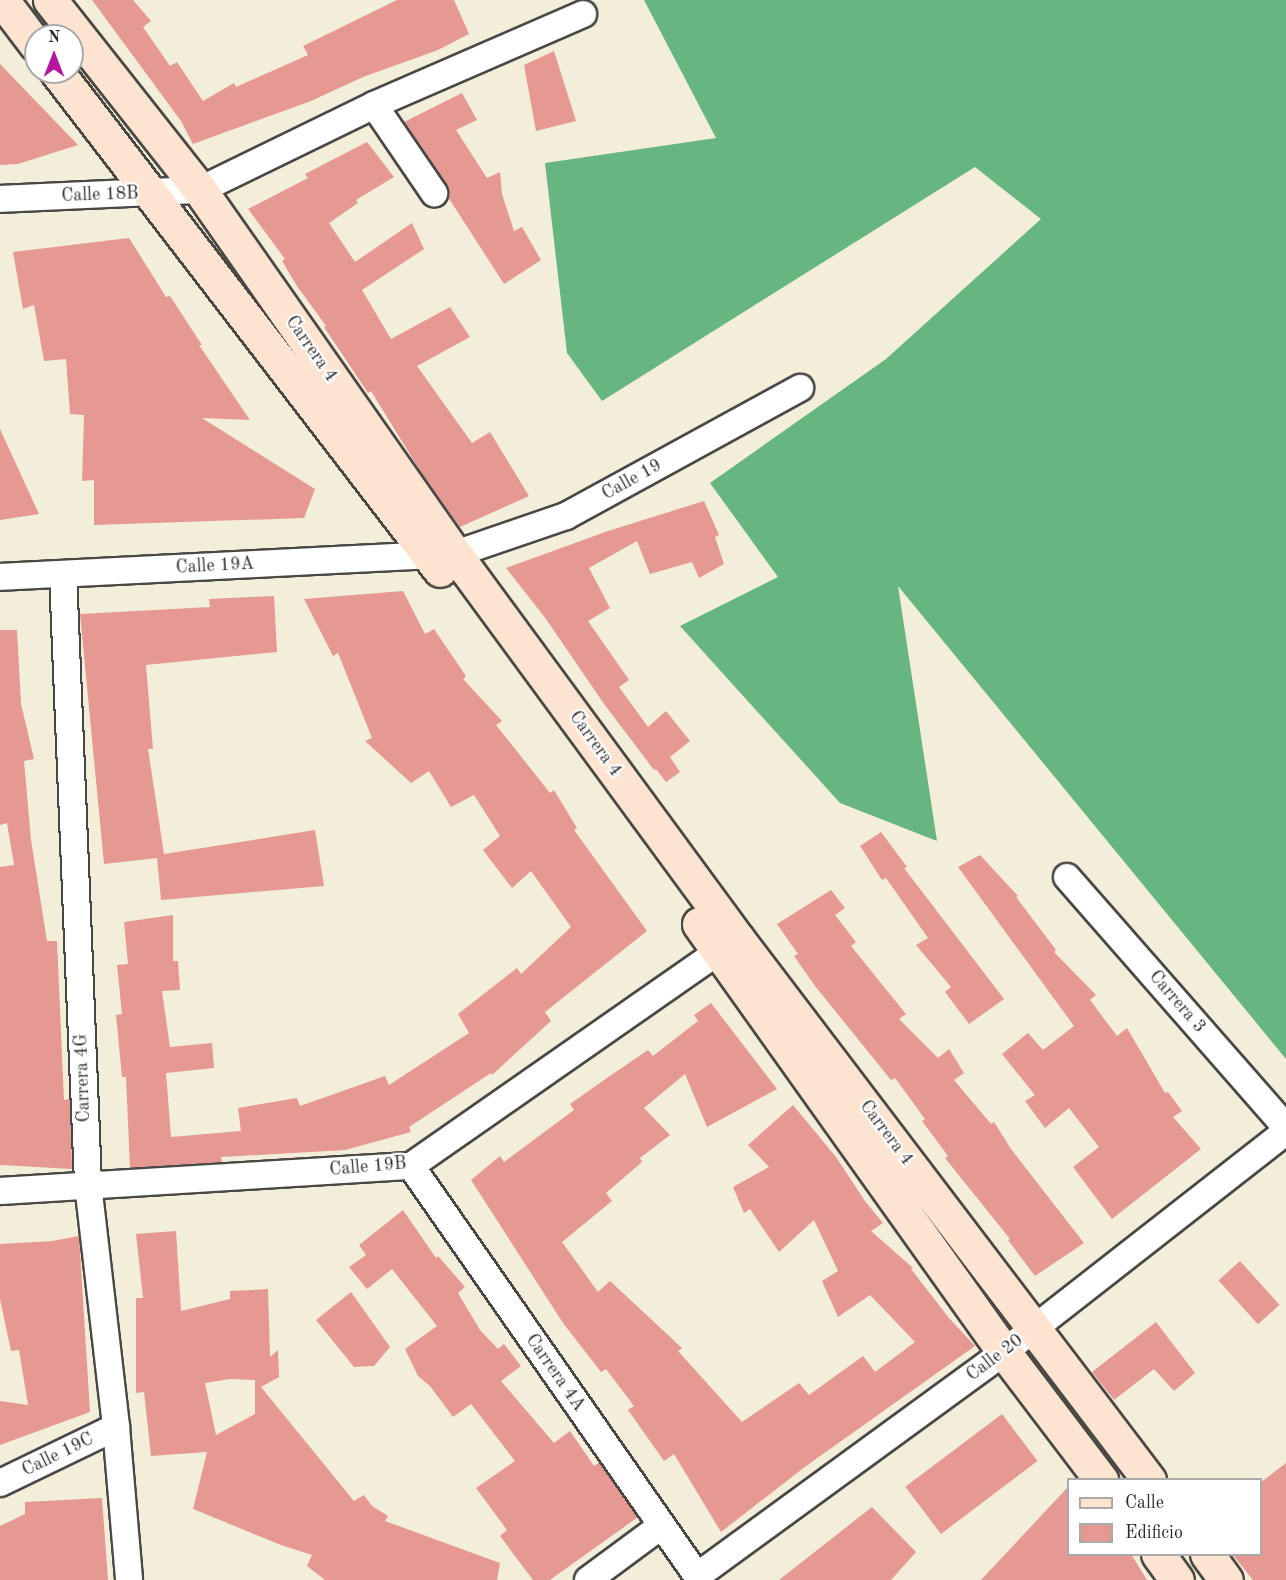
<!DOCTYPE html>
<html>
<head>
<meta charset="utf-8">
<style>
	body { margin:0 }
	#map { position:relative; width:1286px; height:1580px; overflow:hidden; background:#f2eeda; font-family:"Old Standard TT",serif }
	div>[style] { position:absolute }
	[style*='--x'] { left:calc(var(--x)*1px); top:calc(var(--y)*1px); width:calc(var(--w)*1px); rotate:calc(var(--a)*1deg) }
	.forest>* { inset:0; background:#67b57f }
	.building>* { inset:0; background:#e69992; transform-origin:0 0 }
	.roads { filter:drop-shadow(2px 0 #494845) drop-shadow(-2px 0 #494845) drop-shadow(0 2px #494845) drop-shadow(0 -2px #494845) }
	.street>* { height:26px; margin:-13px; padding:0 13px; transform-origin:13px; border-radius:13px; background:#fff }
	.secondary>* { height:33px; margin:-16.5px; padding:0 16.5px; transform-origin:16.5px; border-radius:16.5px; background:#fde4d0 }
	span { translate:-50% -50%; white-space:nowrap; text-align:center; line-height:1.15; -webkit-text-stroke:4.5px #fff; paint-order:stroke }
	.street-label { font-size:18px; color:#2b2b2b }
	.legend { position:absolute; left:1067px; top:1478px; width:195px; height:78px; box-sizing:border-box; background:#fff; border:2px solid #aaa; margin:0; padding:8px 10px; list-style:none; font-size:18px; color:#2b2b2b }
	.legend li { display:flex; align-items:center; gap:12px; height:30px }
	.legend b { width:30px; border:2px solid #aaa }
	.north { position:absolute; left:24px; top:24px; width:60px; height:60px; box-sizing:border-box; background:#fff; border:2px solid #aaa; border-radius:50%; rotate:0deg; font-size:16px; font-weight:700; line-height:24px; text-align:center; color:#2b2b2b }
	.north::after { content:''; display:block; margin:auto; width:21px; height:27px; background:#b5179e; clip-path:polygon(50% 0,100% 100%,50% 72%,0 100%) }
</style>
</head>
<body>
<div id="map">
	<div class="forest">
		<i style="clip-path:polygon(644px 0,1286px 0,1286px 1059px,898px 586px,937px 841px,840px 803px,680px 626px,778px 577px,710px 483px,886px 359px,1041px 219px,975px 167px,602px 401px,567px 353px,545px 163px,716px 138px)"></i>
	</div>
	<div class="building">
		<i style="clip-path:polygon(92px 0,133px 0,151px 21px,143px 27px,170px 66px,177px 62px,203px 101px,234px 83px,236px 87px,308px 55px,303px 46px,397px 0,454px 0,469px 34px,438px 50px,363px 77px,311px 101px,193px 144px,181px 121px)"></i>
		<i style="clip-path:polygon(554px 51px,576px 121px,536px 131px,524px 65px)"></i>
		<i style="clip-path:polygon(0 64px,78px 145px,18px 164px,0 165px)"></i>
		<i style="clip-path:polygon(462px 93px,477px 120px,456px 130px,487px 178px,500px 172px,502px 194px,514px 231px,522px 227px,541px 260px,504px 284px,448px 197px,446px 185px,404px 122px)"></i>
		<i style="clip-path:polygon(367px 142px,394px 177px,356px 200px,358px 203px,329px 223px,355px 262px,412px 223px,424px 249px,362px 290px,391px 339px,450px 307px,470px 337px,417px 366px,472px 443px,490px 432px,529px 496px,460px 527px,422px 474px,371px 391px,368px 393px,324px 327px,326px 326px,297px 286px,282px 261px,285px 259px,248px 209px,308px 178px,305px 174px)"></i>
		<i style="clip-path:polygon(129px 238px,166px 297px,170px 296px,202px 345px,199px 345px,250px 420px,202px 418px,315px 489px,304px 518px,94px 525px,94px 480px,82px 481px,84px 415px,70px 414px,66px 359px,44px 361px,34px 305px,23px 309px,13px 252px)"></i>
		<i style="clip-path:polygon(0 429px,39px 514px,0 520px)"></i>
		<i style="clip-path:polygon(704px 501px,719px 535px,715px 537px,724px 564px,699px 578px,692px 562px,650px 574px,637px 541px,589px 568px,610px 608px,588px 621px,629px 680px,619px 687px,648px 727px,666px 711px,690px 741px,670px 757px,680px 772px,666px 782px,656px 769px,654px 770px,604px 704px,546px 619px,506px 568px,608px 531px)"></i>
		<i style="clip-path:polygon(403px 591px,425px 634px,434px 629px,466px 676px,463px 679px,502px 721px,496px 725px,550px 793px,554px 790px,577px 828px,574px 830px,647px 931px,545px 1012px,551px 1021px,492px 1075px,491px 1073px,409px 1127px,411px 1132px,345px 1150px,221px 1157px,222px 1162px,130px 1168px,126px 1077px,122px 1077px,116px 1015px,122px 1014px,117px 965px,128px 964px,124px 922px,173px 915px,173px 961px,178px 961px,180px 990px,162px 991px,170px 1047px,212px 1043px,214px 1068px,166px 1073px,171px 1137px,241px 1131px,238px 1108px,297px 1098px,300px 1106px,385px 1076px,389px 1085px,469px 1033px,458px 1014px,517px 968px,521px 974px,571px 927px,531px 871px,512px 888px,483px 850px,500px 836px,474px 795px,451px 807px,429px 771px,411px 783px,365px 741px,372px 738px,338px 653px,333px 656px,304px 599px)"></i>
		<i style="clip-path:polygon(274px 596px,277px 652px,146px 665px,153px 749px,148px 749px,164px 854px,315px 830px,324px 886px,161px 900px,157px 858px,104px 864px,80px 614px,210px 607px,209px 599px)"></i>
		<i style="clip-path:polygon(0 630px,17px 630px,21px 704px,34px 759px,24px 761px,31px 840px,47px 941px,57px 941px,64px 1100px,70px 1099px,72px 1169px,0 1165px,0 867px,14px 865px,7px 823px,0 825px)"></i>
		<i style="clip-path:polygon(881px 832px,907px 867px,904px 868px,1004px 999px,969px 1024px,945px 992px,951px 987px,916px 945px,928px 938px,886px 878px,882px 880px,860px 846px)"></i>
		<i style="clip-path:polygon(980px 855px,1018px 896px,1016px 897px,1056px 950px,1054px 952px,1096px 995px,1090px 1000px,1117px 1036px,1127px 1028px,1165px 1093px,1168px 1092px,1182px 1111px,1173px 1117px,1201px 1149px,1112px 1219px,1073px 1167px,1099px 1147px,1069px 1108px,1045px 1128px,1025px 1101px,1035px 1095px,1002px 1054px,1028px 1033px,1043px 1050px,1074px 1026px,958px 867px)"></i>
		<i style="clip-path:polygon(831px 890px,845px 908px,835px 915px,856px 942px,851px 946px,906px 1014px,899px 1019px,938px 1058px,949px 1049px,964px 1073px,954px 1080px,991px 1124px,994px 1122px,1011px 1149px,1084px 1243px,1035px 1276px,1008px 1240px,1010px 1239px,945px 1158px,948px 1156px,922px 1121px,925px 1119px,895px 1078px,891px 1080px,815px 986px,794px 956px,798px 954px,777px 924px)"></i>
		<i style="clip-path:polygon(711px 1003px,777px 1089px,707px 1127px,685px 1074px,644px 1108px,670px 1135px,640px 1158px,642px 1162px,606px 1193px,612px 1201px,562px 1242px,598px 1292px,610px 1281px,682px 1348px,678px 1351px,742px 1422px,799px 1383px,809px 1395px,863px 1356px,875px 1372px,915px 1342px,870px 1295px,838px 1317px,822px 1281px,838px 1271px,814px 1220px,779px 1252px,750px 1209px,744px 1213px,733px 1187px,769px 1167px,748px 1145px,793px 1105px,836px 1157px,865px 1201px,883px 1223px,871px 1231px,913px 1268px,911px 1269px,949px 1318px,975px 1346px,806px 1466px,721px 1532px,674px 1454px,664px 1461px,628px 1410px,634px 1406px,606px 1369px,601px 1372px,563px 1323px,471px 1180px,500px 1156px,504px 1162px,574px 1110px,570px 1104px,607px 1078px,648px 1050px,653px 1056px,698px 1021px,694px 1015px)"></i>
		<i style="clip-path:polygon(403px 1210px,436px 1258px,438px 1256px,465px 1287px,458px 1293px,480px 1330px,498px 1349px,504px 1344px,521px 1366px,501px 1381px,554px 1443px,570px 1431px,594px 1466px,600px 1462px,638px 1517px,550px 1580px,533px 1580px,500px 1536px,507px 1530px,476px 1488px,515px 1461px,471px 1404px,453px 1417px,430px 1386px,418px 1376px,405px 1349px,437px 1326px,392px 1269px,367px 1289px,349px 1267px,366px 1255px,359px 1245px)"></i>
		<i style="clip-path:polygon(evenodd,176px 1231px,181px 1311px,230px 1299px,230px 1291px,268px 1289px,270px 1357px,278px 1350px,279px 1377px,261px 1387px,354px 1501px,364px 1495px,372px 1506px,388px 1516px,385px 1521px,500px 1563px,497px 1580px,325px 1580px,307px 1566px,312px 1555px,281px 1545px,193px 1509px,207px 1452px,151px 1456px,144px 1392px,136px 1393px,136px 1298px,143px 1298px,136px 1234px,176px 1231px,230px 1379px,255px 1380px,255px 1414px,216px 1435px,205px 1383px,230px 1379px)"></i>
		<i style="clip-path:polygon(79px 1236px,90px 1412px,0 1445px,0 1401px,28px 1405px,19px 1350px,11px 1351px,0 1299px,0 1244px,52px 1241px)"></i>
		<i style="left:1240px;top:1261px;width:59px;height:29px;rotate:48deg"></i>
		<i style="clip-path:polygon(351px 1292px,390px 1347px,374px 1366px,354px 1367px,316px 1320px)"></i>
		<i style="clip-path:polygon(1156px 1322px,1195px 1373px,1174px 1391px,1154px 1369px,1114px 1400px,1092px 1372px)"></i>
		<i style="left:1002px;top:1414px;width:59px;height:121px;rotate:53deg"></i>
		<i style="clip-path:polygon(1286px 1463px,1286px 1580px,1253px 1580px,1232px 1554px,1260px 1554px,1260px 1483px)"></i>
		<i style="clip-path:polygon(1068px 1487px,1068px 1554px,1131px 1554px,1147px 1580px,981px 1580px)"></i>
		<i style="clip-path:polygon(102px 1498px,108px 1580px,0 1580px,0 1526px,25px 1514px,25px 1502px)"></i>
		<i style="clip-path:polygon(872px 1507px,916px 1552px,891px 1580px,779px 1580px)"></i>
	</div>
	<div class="roads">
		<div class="street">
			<i style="--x:374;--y:105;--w:228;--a:-23.5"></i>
			<i style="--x:0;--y:199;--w:200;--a:-2.6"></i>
			<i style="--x:200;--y:190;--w:194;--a:-26"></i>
			<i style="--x:374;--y:105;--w:107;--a:55.7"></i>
			<i style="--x:63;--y:574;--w:611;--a:87.65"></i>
			<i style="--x:88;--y:1184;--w:245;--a:83.4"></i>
			<i style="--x:116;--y:1427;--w:154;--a:85.1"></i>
			<i style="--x:0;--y:577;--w:456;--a:-2.9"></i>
			<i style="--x:455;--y:554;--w:117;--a:-18.9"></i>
			<i style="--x:566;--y:516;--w:267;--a:-28.7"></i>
			<i style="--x:1067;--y:877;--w:332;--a:48.8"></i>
			<i style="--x:411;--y:1166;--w:505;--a:55.08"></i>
			<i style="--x:0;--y:1191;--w:412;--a:-3.5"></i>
			<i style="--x:411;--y:1166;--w:391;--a:-34.9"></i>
			<i style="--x:0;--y:1483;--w:129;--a:-25.8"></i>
			<i style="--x:697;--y:1576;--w:380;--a:-36.1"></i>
			<i style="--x:1004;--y:1352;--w:358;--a:-38"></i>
			<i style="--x:588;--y:1580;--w:91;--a:-36.5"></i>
		</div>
		<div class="secondary">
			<i style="--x:2;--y:0;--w:56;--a:52.9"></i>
			<i style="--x:50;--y:0;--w:242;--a:51.7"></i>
			<i style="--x:200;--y:190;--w:444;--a:55"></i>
			<i style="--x:455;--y:554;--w:476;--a:53.7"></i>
			<i style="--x:737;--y:938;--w:681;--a:52.76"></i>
			<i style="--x:57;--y:72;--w:628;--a:52.44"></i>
			<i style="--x:699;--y:924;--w:526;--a:54.53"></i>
			<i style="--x:1004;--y:1352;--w:161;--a:52.8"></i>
			<i style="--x:1158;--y:1554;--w:32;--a:54"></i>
			<i style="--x:1207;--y:1554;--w:32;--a:54"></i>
		</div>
	</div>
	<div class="street-label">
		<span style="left:100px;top:195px;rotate:-2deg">Calle 18B</span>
		<span style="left:311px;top:349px;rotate:55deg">Carrera 4</span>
		<span style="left:632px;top:480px;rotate:-29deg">Calle 19</span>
		<span style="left:215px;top:566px;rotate:-3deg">Calle 19A</span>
		<span style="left:595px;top:744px;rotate:54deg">Carrera 4</span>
		<span style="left:1177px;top:1002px;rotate:49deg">Carrera 3</span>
		<span style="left:83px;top:1078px;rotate:-92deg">Carrera 4G</span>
		<span style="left:886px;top:1133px;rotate:53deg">Carrera 4</span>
		<span style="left:368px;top:1167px;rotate:-5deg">Calle 19B</span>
		<span style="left:995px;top:1358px;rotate:-37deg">Calle 20</span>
		<span style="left:555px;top:1373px;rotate:55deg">Carrera 4A</span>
		<span style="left:58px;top:1455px;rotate:-26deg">Calle 19C</span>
	</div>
	<ul class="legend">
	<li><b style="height:8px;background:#fde4d0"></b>Calle</li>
	<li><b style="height:16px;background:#e69992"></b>Edificio</li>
	</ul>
	<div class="north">N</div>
</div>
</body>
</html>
